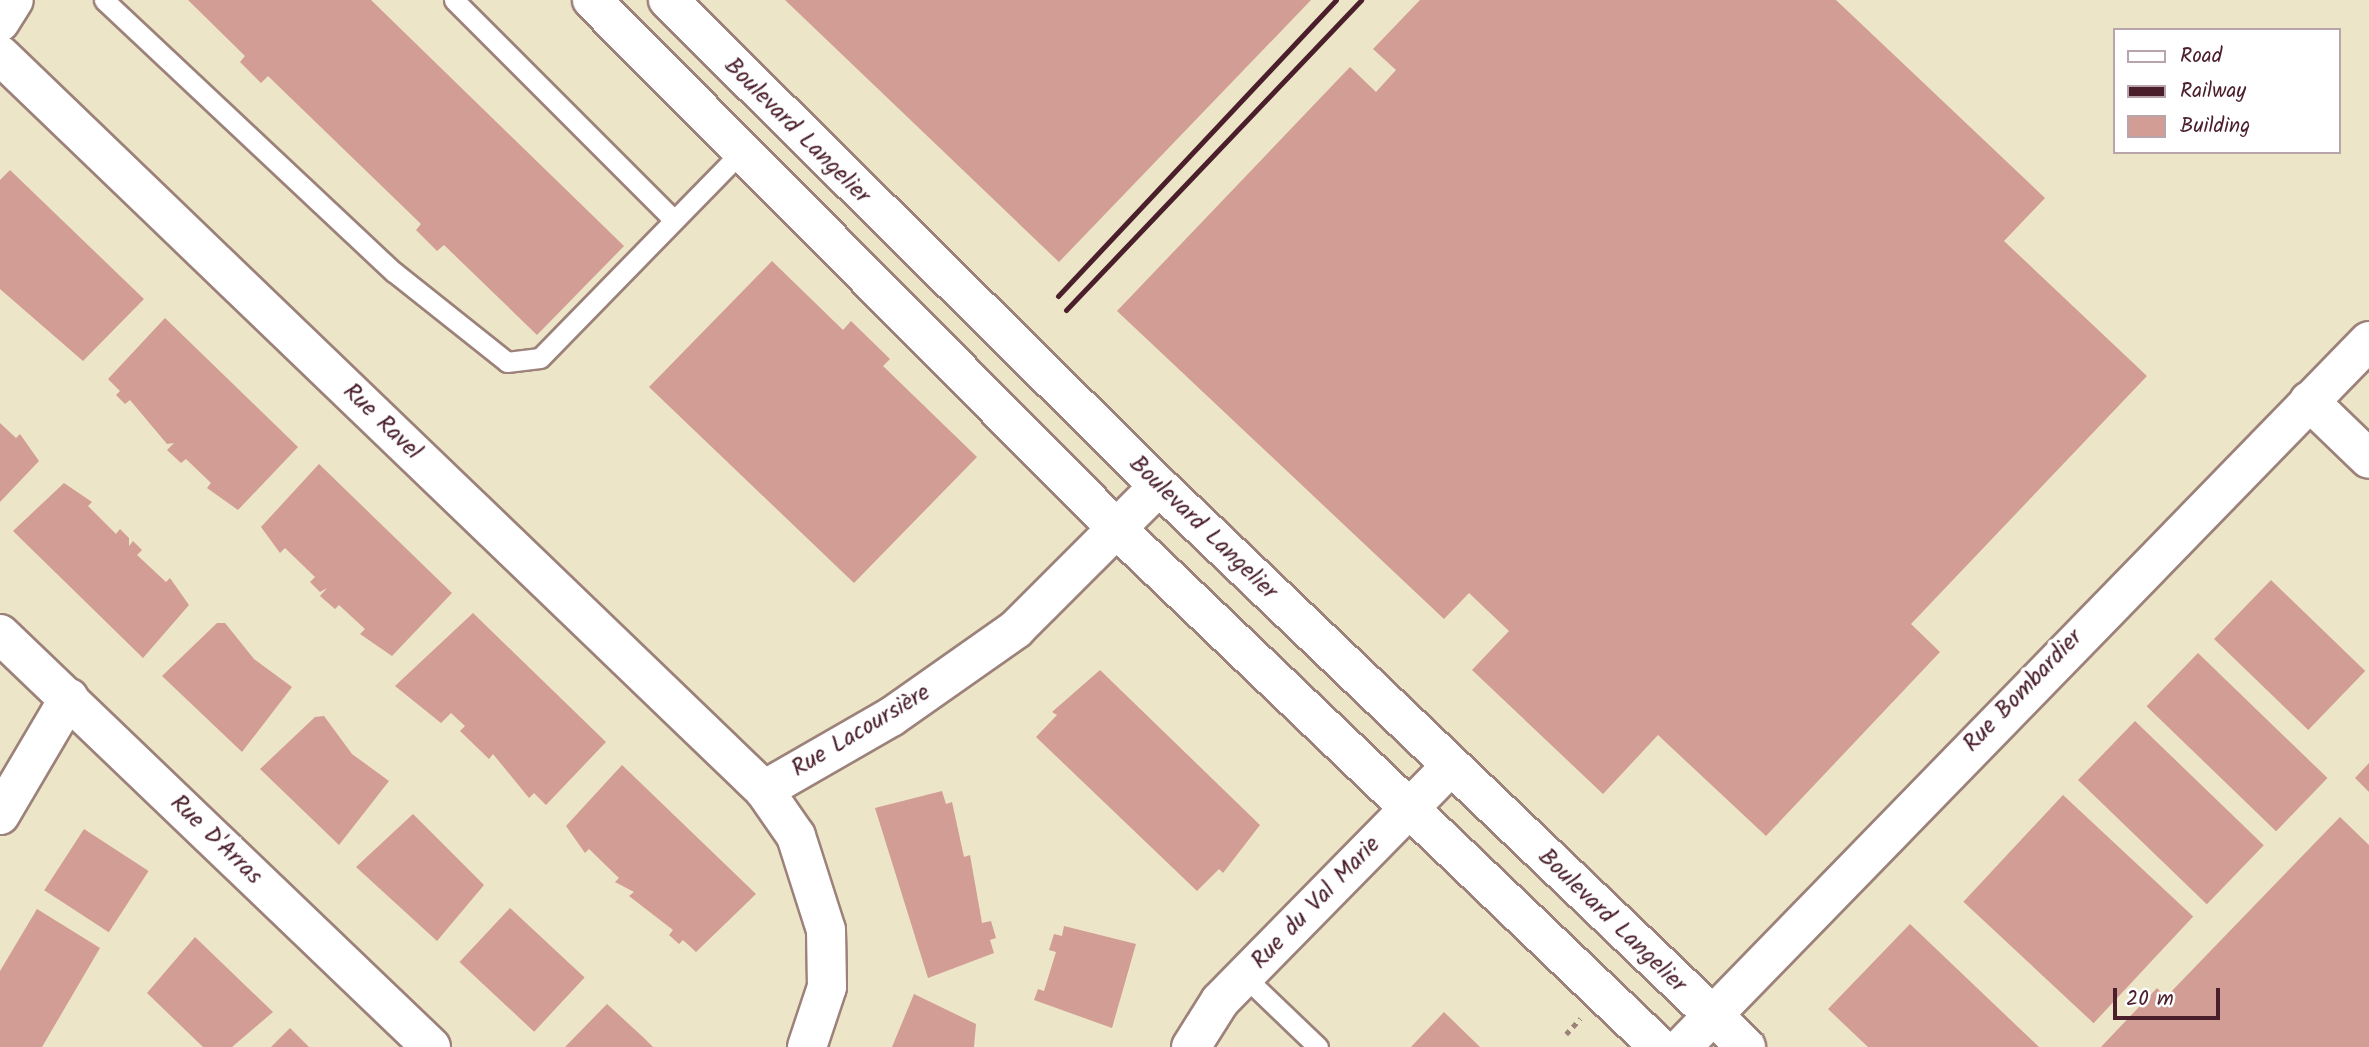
<!DOCTYPE html>
<html>
<head>
<meta charset="utf-8">
<style>
	body { margin:0 }
	#map { position:relative; width:2369px; height:1047px; overflow:hidden; background:#ede5c8; font-family:Kalam,sans-serif }
	div>[style] { position:absolute }
	[style*='--x'] { left:calc(var(--x)*1px); top:calc(var(--y)*1px); width:calc(var(--w)*1px); rotate:calc(var(--a)*1deg) }
	.building>* { inset:0; background:#d19d95; transform-origin:0 0 }
	.path>* { height:4.5px; margin-top:-2.25px; transform-origin:0; background:repeating-linear-gradient(90deg,#9c827a 0 5px,transparent 0 10px) }
	.roads { filter:drop-shadow(2px 0 #9c827a) drop-shadow(-2px 0 #9c827a) drop-shadow(0 2px #9c827a) drop-shadow(0 -2px #9c827a) }
	.service>* { height:19px; margin:-9.5px; padding:0 9.5px; transform-origin:9.5px; border-radius:9.5px; background:#fff }
	.minor>* { height:38px; margin:-19px; padding:0 19px; transform-origin:19px; border-radius:19px; background:#fff }
	.tertiary>* { height:38px; margin:-19px; padding:0 19px; transform-origin:19px; border-radius:19px; background:#fff }
	.secondary>* { height:38px; margin:-19px; padding:0 19px; transform-origin:19px; border-radius:19px; background:#fff }
	.rail>* { height:5px; margin:-2.5px; padding:0 2.5px; transform-origin:2.5px; border-radius:2.5px; background:#4a1f2b }
	span { translate:-50% -50%; white-space:nowrap; text-align:center; line-height:1.15; -webkit-text-stroke:7px #fff; paint-order:stroke }
	.street-label { font-size:24px; color:#4a1f2b }
	.legend { position:absolute; left:2113px; top:28px; width:228px; height:126px; box-sizing:border-box; background:#fff; border:2px solid #b7a5aa; margin:0; padding:9px 12px; list-style:none; font-size:21px; color:#4a1f2b }
	.legend li { display:flex; align-items:center; gap:14px; height:35px }
	.legend b { width:35px; border:2px solid #b7a5aa }
	.scale { position:absolute; left:2113px; top:988px; width:107px; height:32px; box-sizing:border-box; border:4px solid #4a1f2b; border-top:0; padding-left:9px; font-size:21px; line-height:24px; white-space:nowrap; color:#4a1f2b; -webkit-text-stroke:5px #fff; paint-order:stroke }
</style>
</head>
<body>
<div id="map">
	<div class="building">
		<i style="clip-path:polygon(188px 0,371px 0,624px 246px,537px 335px,444px 245px,437px 251px,416px 230px,421px 224px,268px 76px,261px 83px,240px 62px,245px 56px)"></i>
		<i style="clip-path:polygon(785px 0,1311px 0,1059px 262px)"></i>
		<i style="clip-path:polygon(1420px 0,1836px 0,2045px 198px,2004px 241px,2147px 376px,1911px 624px,1940px 652px,1766px 836px,1658px 735px,1603px 794px,1472px 670px,1509px 631px,1469px 593px,1444px 619px,1117px 311px,1350px 67px,1376px 92px,1396px 70px,1373px 49px)"></i>
		<i style="clip-path:polygon(10px 170px,144px 299px,83px 361px,0 289px,0 180px)"></i>
		<i style="clip-path:polygon(772px 261px,843px 330px,851px 321px,890px 359px,883px 366px,977px 457px,854px 583px,649px 387px)"></i>
		<i style="clip-path:polygon(165px 318px,298px 447px,238px 510px,207px 488px,211px 483px,186px 459px,181px 463px,167px 450px,174px 443px,167px 444px,130px 400px,125px 404px,116px 395px,120px 391px,108px 379px)"></i>
		<i style="clip-path:polygon(0 423px,16px 438px,20px 434px,39px 461px,0 502px)"></i>
		<i style="clip-path:polygon(319px 464px,452px 593px,392px 656px,360px 634px,365px 629px,339px 605px,335px 609px,320px 596px,327px 588px,320px 592px,310px 582px,315px 577px,285px 548px,280px 553px,261px 527px)"></i>
		<i style="clip-path:polygon(64px 483px,92px 502px,88px 506px,116px 534px,120px 529px,129px 538px,129px 546px,133px 541px,142px 550px,137px 555px,166px 582px,170px 578px,189px 605px,143px 658px,13px 531px)"></i>
		<i style="left:2271px;top:580px;width:131px;height:82px;rotate:44deg"></i>
		<i style="clip-path:polygon(473px 613px,606px 742px,546px 805px,534px 793px,529px 798px,493px 754px,489px 759px,460px 731px,465px 726px,451px 713px,441px 723px,395px 686px)"></i>
		<i style="clip-path:polygon(217px 623px,225px 623px,254px 659px,292px 687px,242px 752px,162px 676px)"></i>
		<i style="left:2198px;top:653px;width:180px;height:74px;rotate:44deg"></i>
		<i style="clip-path:polygon(1100px 670px,1260px 825px,1223px 873px,1219px 869px,1197px 891px,1036px 737px,1057px 715px,1052px 712px)"></i>
		<i style="clip-path:polygon(324px 716px,352px 754px,389px 781px,339px 845px,260px 769px,315px 717px)"></i>
		<i style="left:2135px;top:721px;width:179px;height:82px;rotate:44deg"></i>
		<i style="clip-path:polygon(2369px 763px,2369px 792px,2355px 778px)"></i>
		<i style="clip-path:polygon(622px 765px,756px 894px,696px 952px,683px 940px,679px 944px,669px 935px,673px 930px,629px 896px,634px 892px,615px 882px,619px 878px,589px 849px,585px 853px,566px 826px)"></i>
		<i style="clip-path:polygon(942px 791px,946px 804px,952px 802px,964px 857px,970px 855px,982px 923px,991px 921px,996px 938px,990px 940px,994px 953px,928px 978px,875px 808px)"></i>
		<i style="left:2063px;top:795px;width:178px;height:146px;rotate:43deg"></i>
		<i style="clip-path:polygon(413px 814px,484px 885px,437px 941px,356px 867px)"></i>
		<i style="clip-path:polygon(2340px 817px,2369px 845px,2369px 1047px,2101px 1047px,2157px 988px,2166px 997px)"></i>
		<i style="left:84px;top:829px;width:77px;height:73px;rotate:33deg"></i>
		<i style="left:510px;top:908px;width:102px;height:74px;rotate:43deg"></i>
		<i style="clip-path:polygon(37px 909px,100px 948px,42px 1047px,0 1047px,0 971px)"></i>
		<i style="clip-path:polygon(1910px 924px,2039px 1047px,1868px 1047px,1828px 1009px)"></i>
		<i style="clip-path:polygon(1064px 926px,1136px 944px,1112px 1028px,1034px 1000px,1038px 989px,1044px 991px,1056px 952px,1049px 950px,1054px 934px,1062px 936px)"></i>
		<i style="clip-path:polygon(195px 937px,273px 1012px,232px 1047px,203px 1047px,147px 993px)"></i>
		<i style="clip-path:polygon(914px 994px,976px 1024px,974px 1047px,892px 1047px)"></i>
		<i style="clip-path:polygon(607px 1004px,644px 1038px,653px 1047px,565px 1047px)"></i>
		<i style="clip-path:polygon(1444px 1012px,1480px 1047px,1411px 1047px)"></i>
		<i style="clip-path:polygon(290px 1028px,309px 1047px,271px 1047px)"></i>
	</div>
	<div class="path">
		<i style="--x:1566;--y:1034;--w:21;--a:-47"></i>
	</div>
	<div class="roads">
		<div class="service">
			<i style="--x:104;--y:0;--w:398;--a:43.2"></i>
			<i style="--x:394;--y:272;--w:144;--a:38.5"></i>
			<i style="--x:507;--y:362;--w:33;--a:-7"></i>
			<i style="--x:540;--y:358;--w:285;--a:-45.7"></i>
			<i style="--x:454;--y:0;--w:311;--a:45"></i>
			<i style="--x:1245;--y:977;--w:101;--a:43.8"></i>
		</div>
		<div class="minor">
			<i style="--x:0;--y:55;--w:1060;--a:43.89"></i>
			<i style="--x:2309;--y:401;--w:83;--a:44"></i>
			<i style="--x:0;--y:634;--w:597;--a:43.78"></i>
			<i style="--x:0;--y:815;--w:136;--a:-59.5"></i>
			<i style="--x:807;--y:1047;--w:63;--a:-71.6"></i>
			<i style="--x:827;--y:987;--w:57;--a:-91"></i>
			<i style="--x:826;--y:930;--w:99;--a:-107.7"></i>
			<i style="--x:796;--y:836;--w:56;--a:-124.8"></i>
			<i style="--x:764;--y:790;--w:146;--a:-29.9"></i>
			<i style="--x:891;--y:717;--w:153;--a:-35.1"></i>
			<i style="--x:1016;--y:629;--w:202;--a:-45"></i>
			<i style="--x:1191;--y:1047;--w:54;--a:-57.8"></i>
			<i style="--x:1220;--y:1001;--w:328;--a:-45.5"></i>
		</div>
		<div class="tertiary">
			<i style="--x:0;--y:22;--w:26;--a:-58"></i>
			<i style="--x:1682;--y:1047;--w:985;--a:-45.78"></i>
		</div>
		<div class="secondary">
			<i style="--x:592;--y:0;--w:747;--a:45.22"></i>
			<i style="--x:1118;--y:530;--w:748;--a:43.7"></i>
			<i style="--x:668;--y:0;--w:691;--a:44.71"></i>
			<i style="--x:1159;--y:486;--w:812;--a:43.7"></i>
		</div>
	</div>
	<div class="rail">
		<i style="--x:1058;--y:296;--w:406;--a:-46.8"></i>
		<i style="--x:1066;--y:310;--w:428;--a:-46.4"></i>
	</div>
	<div class="street-label">
		<span style="left:797px;top:131px;rotate:45deg">Boulevard Langelier</span>
		<span style="left:382px;top:422px;rotate:44deg">Rue Ravel</span>
		<span style="left:1203px;top:528px;rotate:44deg">Boulevard Langelier</span>
		<span style="left:2023px;top:691px;rotate:-46deg">Rue Bombardier</span>
		<span style="left:861px;top:731px;rotate:-31deg">Rue Lacoursière</span>
		<span style="left:216px;top:840px;rotate:44deg">Rue D'Arras</span>
		<span style="left:1316px;top:903px;rotate:-46deg">Rue du Val Marie</span>
		<span style="left:1612px;top:921px;rotate:44deg">Boulevard Langelier</span>
	</div>
	<ul class="legend">
	<li><b style="height:9px;background:#fff"></b>Road</li>
	<li><b style="height:9px;background:#4a1f2b"></b>Railway</li>
	<li><b style="height:19px;background:#d19d95"></b>Building</li>
	</ul>
	<div class="scale">20 m</div>
</div>
</body>
</html>
